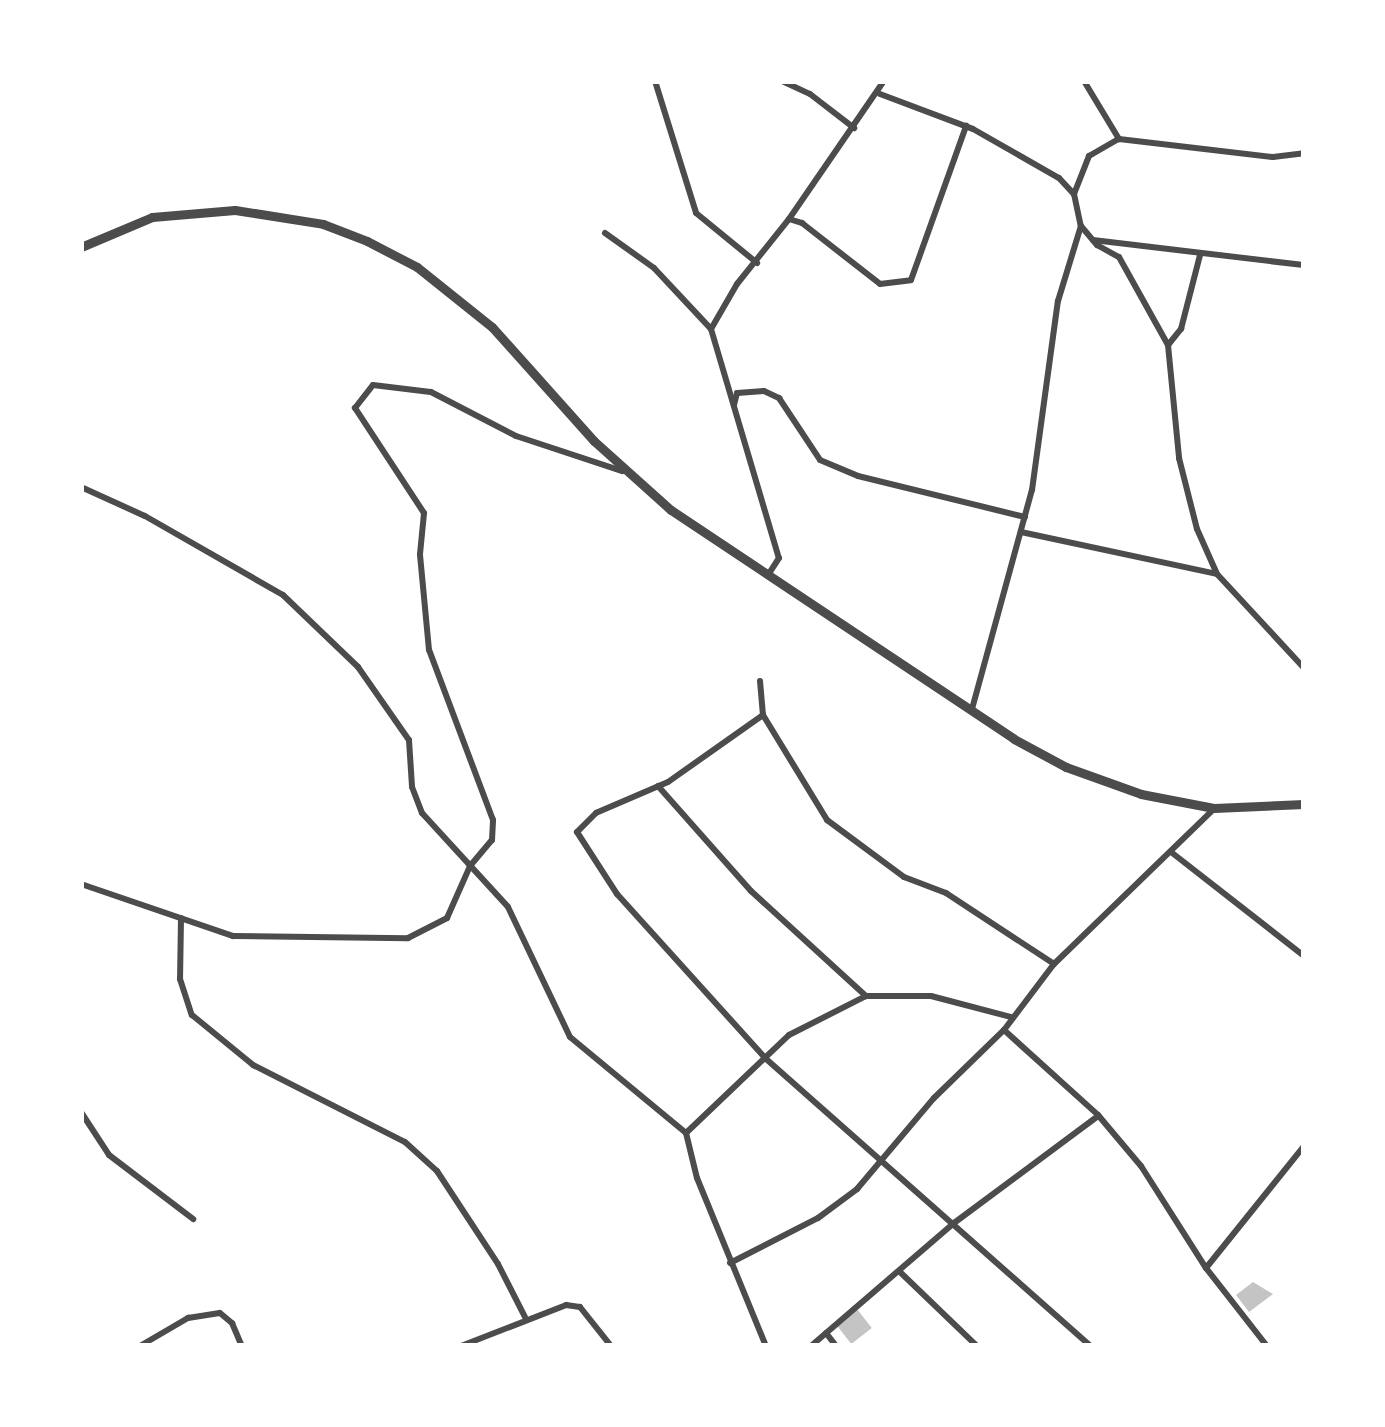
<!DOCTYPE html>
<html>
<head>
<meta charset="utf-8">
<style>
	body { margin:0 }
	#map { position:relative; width:1385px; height:1427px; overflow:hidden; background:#fff; font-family:"Alegreya Sans",sans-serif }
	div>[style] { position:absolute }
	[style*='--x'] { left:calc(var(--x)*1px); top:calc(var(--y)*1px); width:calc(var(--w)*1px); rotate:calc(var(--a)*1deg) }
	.building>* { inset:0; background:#c4c4c4; transform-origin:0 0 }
	.minor>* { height:6px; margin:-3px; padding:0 3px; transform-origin:3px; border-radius:3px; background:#4c4c4c }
	.tertiary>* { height:9px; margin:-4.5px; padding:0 4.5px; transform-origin:4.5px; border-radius:4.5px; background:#4c4c4c }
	span { translate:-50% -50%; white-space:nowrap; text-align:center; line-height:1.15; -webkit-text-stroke:9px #fff; paint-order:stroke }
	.frame { position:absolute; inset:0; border:84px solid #fff; pointer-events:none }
</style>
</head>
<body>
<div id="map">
	<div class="building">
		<i style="clip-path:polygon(1253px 1282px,1273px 1294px,1249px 1312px,1236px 1295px)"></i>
		<i style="left:857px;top:1309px;width:24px;height:26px;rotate:52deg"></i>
	</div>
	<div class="minor">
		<i style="--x:655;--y:81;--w:138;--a:72.7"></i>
		<i style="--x:696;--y:213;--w:79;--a:39.3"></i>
		<i style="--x:782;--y:81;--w:31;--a:25"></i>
		<i style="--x:810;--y:94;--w:56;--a:37.7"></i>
		<i style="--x:1084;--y:81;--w:68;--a:58.9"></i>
		<i style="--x:1119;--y:139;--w:155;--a:6.7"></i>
		<i style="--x:1273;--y:157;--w:31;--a:-7"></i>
		<i style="--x:880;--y:94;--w:99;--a:20.6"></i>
		<i style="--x:973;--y:129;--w:99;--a:29.7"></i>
		<i style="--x:1059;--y:178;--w:22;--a:47"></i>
		<i style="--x:1074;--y:194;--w:33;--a:78"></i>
		<i style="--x:1081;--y:226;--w:25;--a:50"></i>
		<i style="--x:1097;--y:245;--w:25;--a:29"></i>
		<i style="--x:1119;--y:257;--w:101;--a:60.9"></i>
		<i style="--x:1168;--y:345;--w:114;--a:84.4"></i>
		<i style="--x:1179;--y:458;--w:73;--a:75.8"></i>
		<i style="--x:1197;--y:529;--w:49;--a:66"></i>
		<i style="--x:1217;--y:574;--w:128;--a:47.2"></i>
		<i style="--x:1074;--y:194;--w:41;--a:-68.5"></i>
		<i style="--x:1089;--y:156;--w:34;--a:-30"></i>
		<i style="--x:789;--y:219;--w:168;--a:-55.5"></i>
		<i style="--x:605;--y:233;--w:60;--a:35.5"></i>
		<i style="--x:654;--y:268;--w:83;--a:46.9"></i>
		<i style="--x:711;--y:329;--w:239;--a:73.5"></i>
		<i style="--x:779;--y:558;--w:20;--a:123"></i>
		<i style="--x:1093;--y:240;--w:212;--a:6.8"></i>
		<i style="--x:711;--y:329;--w:52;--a:-60"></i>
		<i style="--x:737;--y:284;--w:83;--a:-51.3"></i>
		<i style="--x:789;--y:219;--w:14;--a:17"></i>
		<i style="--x:802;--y:223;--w:99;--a:38"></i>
		<i style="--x:880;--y:284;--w:31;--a:-7"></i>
		<i style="--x:911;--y:280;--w:164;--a:-70.3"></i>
		<i style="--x:1168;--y:345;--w:21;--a:-51"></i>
		<i style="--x:1181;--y:329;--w:76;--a:-75.6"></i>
		<i style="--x:734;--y:405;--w:12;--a:-76"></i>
		<i style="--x:737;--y:393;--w:27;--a:-4"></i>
		<i style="--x:764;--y:391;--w:17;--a:25"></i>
		<i style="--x:779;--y:398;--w:74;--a:56.5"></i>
		<i style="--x:820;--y:460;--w:41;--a:22.8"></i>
		<i style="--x:858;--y:476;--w:172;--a:13.8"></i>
		<i style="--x:81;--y:487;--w:70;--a:24.4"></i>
		<i style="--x:145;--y:516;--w:159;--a:29.8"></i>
		<i style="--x:283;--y:595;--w:104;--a:43.8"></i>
		<i style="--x:358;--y:667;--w:89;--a:55.1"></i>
		<i style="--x:409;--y:740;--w:47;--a:86.3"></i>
		<i style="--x:412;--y:787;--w:28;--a:69"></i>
		<i style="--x:422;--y:813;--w:127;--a:47.5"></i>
		<i style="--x:508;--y:907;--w:144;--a:64.5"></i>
		<i style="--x:570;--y:1037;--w:151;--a:39.6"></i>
		<i style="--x:1021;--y:532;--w:200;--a:12.1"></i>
		<i style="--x:760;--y:681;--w:34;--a:85"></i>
		<i style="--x:763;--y:715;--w:123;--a:58.6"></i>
		<i style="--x:827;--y:820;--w:96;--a:36.5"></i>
		<i style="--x:904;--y:877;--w:45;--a:20.9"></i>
		<i style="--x:946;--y:893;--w:129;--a:33.3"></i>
		<i style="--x:972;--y:709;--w:227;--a:-74.7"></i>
		<i style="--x:1032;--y:490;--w:191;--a:-82.2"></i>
		<i style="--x:1058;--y:301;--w:78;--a:-73"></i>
		<i style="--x:763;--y:715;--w:116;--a:144.8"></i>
		<i style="--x:668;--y:782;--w:78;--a:156.7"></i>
		<i style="--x:596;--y:813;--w:27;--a:135"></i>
		<i style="--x:577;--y:832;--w:74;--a:57.2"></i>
		<i style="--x:617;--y:894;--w:221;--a:47.9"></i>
		<i style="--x:765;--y:1058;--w:435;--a:41.5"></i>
		<i style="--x:658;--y:786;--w:140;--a:48.5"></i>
		<i style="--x:751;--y:891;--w:156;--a:42.4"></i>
		<i style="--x:1171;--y:852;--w:169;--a:38"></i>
		<i style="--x:81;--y:884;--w:161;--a:18.9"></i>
		<i style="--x:233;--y:936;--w:175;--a:0.7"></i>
		<i style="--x:408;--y:938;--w:44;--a:-27.1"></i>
		<i style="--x:447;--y:918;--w:57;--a:-66.1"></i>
		<i style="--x:470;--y:866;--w:34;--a:-50"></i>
		<i style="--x:492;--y:840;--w:20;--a:-87"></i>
		<i style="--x:493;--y:820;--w:182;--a:-110.6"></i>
		<i style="--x:429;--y:650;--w:96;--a:-95.4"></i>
		<i style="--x:420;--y:554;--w:41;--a:-84.4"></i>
		<i style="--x:424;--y:513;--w:126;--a:-123.3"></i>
		<i style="--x:355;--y:408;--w:29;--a:-52"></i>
		<i style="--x:373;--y:385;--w:58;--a:6.9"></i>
		<i style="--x:431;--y:392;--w:96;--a:27.4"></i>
		<i style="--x:516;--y:436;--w:112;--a:18.3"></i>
		<i style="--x:181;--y:918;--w:61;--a:90.9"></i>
		<i style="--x:180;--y:979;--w:38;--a:72"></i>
		<i style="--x:192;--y:1015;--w:79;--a:39.3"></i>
		<i style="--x:253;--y:1065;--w:170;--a:26.9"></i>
		<i style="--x:405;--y:1142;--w:43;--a:42.2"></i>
		<i style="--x:437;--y:1171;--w:111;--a:56.7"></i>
		<i style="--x:498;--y:1264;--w:59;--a:63"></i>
		<i style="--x:1004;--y:1030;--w:127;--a:42.1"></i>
		<i style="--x:1098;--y:1115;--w:67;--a:49.9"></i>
		<i style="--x:1141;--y:1166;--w:121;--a:57.5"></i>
		<i style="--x:1206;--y:1268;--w:99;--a:52"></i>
		<i style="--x:81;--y:1112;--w:51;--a:56.9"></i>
		<i style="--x:109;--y:1155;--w:106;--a:37.3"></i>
		<i style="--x:686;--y:1133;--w:142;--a:-43.6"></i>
		<i style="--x:789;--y:1035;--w:86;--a:-26.9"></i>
		<i style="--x:866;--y:996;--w:65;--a:0"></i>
		<i style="--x:931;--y:996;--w:83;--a:14.7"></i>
		<i style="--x:686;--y:1133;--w:46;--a:76.3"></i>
		<i style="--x:697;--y:1178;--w:182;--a:67.7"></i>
		<i style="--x:730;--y:1263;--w:99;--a:-27.1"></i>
		<i style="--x:818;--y:1218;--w:49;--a:-36.6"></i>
		<i style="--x:857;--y:1189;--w:119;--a:-49.8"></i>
		<i style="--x:934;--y:1098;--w:98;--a:-44.2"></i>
		<i style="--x:1004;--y:1030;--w:83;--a:-52.9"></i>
		<i style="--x:1054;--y:964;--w:221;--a:-44.1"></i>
		<i style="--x:1206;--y:1268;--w:156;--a:-51.2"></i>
		<i style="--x:899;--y:1271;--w:108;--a:43.9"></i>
		<i style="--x:826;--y:1333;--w:16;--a:52"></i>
		<i style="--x:140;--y:1346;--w:56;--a:-30.3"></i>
		<i style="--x:188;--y:1318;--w:32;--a:-9"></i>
		<i style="--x:220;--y:1313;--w:16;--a:40"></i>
		<i style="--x:232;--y:1323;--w:25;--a:67"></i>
		<i style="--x:461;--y:1346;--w:113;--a:-21.3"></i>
		<i style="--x:566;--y:1305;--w:14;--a:8"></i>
		<i style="--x:580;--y:1307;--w:50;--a:51.5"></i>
		<i style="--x:811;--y:1346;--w:189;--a:-40.7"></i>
		<i style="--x:954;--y:1223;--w:179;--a:-36.6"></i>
	</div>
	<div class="tertiary">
		<i style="--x:81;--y:247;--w:77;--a:-22.9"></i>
		<i style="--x:152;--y:217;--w:83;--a:-4.8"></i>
		<i style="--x:235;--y:210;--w:89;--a:9"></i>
		<i style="--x:323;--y:224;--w:47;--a:21.1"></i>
		<i style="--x:367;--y:241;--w:56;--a:27.5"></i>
		<i style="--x:417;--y:267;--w:96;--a:38.7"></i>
		<i style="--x:492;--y:327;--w:153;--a:48.2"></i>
		<i style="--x:594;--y:441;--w:103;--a:41.9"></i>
		<i style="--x:671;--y:510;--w:412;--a:33.7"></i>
		<i style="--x:1014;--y:739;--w:59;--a:28.3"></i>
		<i style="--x:1066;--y:767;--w:80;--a:19.8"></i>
		<i style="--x:1141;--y:794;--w:74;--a:10.9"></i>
		<i style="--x:1214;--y:808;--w:90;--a:-2.5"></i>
	</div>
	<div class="frame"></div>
</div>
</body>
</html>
